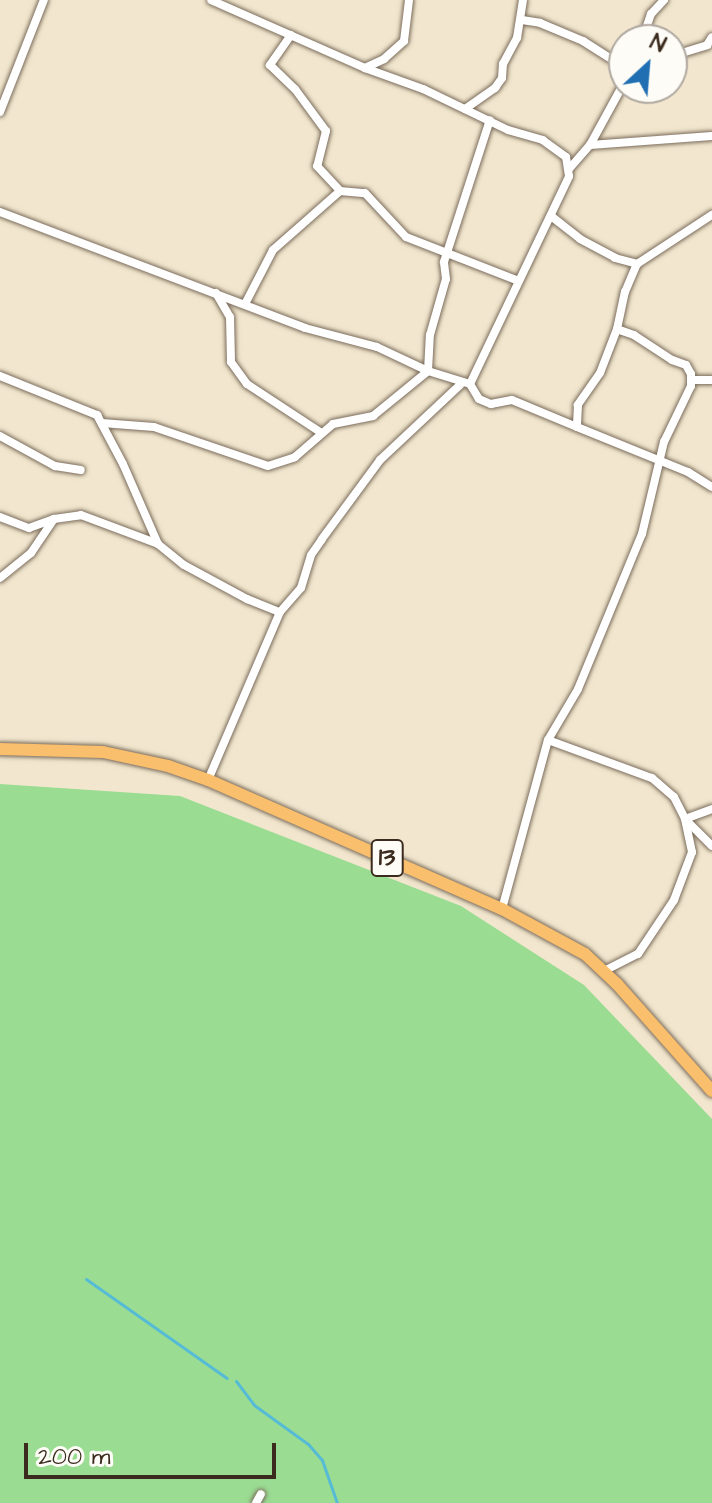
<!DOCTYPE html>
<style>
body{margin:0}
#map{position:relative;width:712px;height:1503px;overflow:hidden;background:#f2e7ce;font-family:"Architects Daughter",sans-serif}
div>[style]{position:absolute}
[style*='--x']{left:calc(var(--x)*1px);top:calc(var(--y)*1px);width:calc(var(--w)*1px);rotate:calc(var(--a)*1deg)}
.green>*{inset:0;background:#9bdc93}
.stream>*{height:3px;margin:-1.5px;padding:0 1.5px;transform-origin:1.5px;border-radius:1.5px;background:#56bbd5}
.roads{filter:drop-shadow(0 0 2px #7b6c5c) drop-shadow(0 0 2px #7b6c5c)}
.minor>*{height:8px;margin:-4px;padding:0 4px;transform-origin:4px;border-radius:4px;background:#fff}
.primary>*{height:12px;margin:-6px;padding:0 6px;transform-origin:6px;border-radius:6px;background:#f9bf6d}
span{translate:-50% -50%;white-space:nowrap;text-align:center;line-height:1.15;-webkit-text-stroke:6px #fdfcf7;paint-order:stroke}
.shield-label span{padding:2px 6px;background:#fdfcf7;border:2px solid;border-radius:6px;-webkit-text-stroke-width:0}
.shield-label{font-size:26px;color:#3b2a1e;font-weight:700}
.north{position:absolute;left:608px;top:24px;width:80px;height:80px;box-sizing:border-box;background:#fdfcf7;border:2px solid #afa8a0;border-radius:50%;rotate:26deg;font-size:22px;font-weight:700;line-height:32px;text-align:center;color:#3b2a1e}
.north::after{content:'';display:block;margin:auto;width:28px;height:36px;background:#1f6fb2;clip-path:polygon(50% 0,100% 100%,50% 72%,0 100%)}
.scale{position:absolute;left:24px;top:1443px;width:252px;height:36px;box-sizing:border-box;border:4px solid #3b2a1e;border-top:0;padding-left:10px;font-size:24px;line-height:28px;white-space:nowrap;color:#3b2a1e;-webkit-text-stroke:6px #fdfcf7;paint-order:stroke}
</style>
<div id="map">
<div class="green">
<div style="clip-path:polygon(0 784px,180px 796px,461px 906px,584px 985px,712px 1119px,712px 1503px,0 1503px)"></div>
</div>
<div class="stream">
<div style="--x:86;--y:1279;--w:172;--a:35.1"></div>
<div style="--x:236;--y:1381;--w:30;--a:53"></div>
<div style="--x:254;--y:1405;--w:67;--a:35.8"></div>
<div style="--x:308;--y:1444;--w:21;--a:49"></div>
<div style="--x:322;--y:1460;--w:46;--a:70.8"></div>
</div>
<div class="roads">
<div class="minor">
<div style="--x:522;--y:20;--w:18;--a:9"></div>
<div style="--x:540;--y:23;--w:47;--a:22.7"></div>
<div style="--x:583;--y:41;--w:49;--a:32.4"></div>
<div style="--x:291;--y:35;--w:37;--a:125"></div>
<div style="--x:270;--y:65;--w:35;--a:44"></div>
<div style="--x:295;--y:89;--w:52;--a:53.6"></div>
<div style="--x:326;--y:131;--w:36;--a:104"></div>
<div style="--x:317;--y:166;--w:34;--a:47"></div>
<div style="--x:340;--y:191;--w:25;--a:5"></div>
<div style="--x:365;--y:193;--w:60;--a:47"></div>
<div style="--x:406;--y:237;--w:121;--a:21.3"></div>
<div style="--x:642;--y:40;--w:28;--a:-71"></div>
<div style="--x:651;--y:14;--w:19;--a:-47"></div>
<div style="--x:672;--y:56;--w:37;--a:-17"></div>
<div style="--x:707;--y:45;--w:9;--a:-58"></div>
<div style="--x:365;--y:68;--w:21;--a:-25"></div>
<div style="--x:384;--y:59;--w:27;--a:-42"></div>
<div style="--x:404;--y:41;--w:41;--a:-83"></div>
<div style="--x:465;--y:109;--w:37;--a:-35"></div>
<div style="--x:495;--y:88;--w:12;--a:-55"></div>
<div style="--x:502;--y:78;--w:14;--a:-86"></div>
<div style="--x:503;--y:64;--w:30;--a:-62"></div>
<div style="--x:517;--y:38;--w:38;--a:-81"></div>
<div style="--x:0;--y:112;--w:120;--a:-68.6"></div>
<div style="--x:590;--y:145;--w:71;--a:-61.3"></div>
<div style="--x:569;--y:169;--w:32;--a:-49"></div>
<div style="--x:590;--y:145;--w:122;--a:-4.2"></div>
<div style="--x:0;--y:212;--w:326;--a:20.8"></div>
<div style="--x:305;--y:328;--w:74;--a:14.8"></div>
<div style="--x:377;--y:347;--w:56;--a:25.2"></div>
<div style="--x:428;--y:371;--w:44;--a:17.2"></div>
<div style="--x:470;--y:384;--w:230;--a:-64.5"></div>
<div style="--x:569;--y:176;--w:19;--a:-99"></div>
<div style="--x:566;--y:157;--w:29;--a:-144"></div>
<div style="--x:543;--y:140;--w:36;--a:-164"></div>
<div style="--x:508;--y:130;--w:94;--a:-154.2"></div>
<div style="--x:423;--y:89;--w:62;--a:-160.1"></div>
<div style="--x:365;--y:68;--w:168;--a:-156.2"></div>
<div style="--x:551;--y:216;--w:37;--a:38"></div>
<div style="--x:580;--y:239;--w:40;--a:28"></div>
<div style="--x:615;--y:258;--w:23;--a:15"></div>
<div style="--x:216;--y:293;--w:28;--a:60"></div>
<div style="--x:230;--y:317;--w:45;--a:88.7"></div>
<div style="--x:231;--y:362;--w:27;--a:54"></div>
<div style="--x:247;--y:384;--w:87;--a:33.3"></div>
<div style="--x:245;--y:304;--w:61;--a:-62.6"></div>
<div style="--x:273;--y:250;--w:89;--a:-41.4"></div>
<div style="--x:617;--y:329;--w:47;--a:111.1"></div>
<div style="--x:600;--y:373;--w:39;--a:125"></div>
<div style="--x:578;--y:405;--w:22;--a:93"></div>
<div style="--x:577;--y:427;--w:120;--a:22.1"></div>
<div style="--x:688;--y:472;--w:28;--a:32"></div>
<div style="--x:0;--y:376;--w:105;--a:21.9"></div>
<div style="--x:97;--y:415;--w:55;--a:62"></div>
<div style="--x:123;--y:464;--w:87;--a:66.4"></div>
<div style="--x:158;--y:544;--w:33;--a:39"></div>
<div style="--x:184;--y:565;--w:72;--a:28.4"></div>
<div style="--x:247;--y:599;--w:35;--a:22"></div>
<div style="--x:280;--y:612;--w:183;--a:113.2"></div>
<div style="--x:691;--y:380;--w:21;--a:0"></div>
<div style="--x:470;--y:384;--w:17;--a:59"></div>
<div style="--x:479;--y:399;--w:13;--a:23"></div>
<div style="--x:491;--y:404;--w:21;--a:-11"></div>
<div style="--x:512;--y:400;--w:70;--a:22.6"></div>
<div style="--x:102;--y:423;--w:52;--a:4.4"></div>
<div style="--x:154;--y:427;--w:120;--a:18.9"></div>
<div style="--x:268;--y:466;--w:28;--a:-18"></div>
<div style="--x:295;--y:457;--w:50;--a:-41"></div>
<div style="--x:333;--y:424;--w:41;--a:-11.3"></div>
<div style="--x:373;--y:416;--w:71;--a:-39.3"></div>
<div style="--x:428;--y:371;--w:36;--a:-87"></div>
<div style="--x:430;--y:335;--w:58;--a:-74.1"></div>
<div style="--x:446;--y:279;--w:17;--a:-97"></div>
<div style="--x:444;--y:262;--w:149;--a:-72.1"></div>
<div style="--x:0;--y:436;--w:63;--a:28.6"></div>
<div style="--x:55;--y:466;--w:26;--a:9"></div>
<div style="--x:0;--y:517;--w:31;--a:21"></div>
<div style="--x:29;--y:528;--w:27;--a:-20"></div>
<div style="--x:0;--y:578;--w:40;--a:-39"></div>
<div style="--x:31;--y:553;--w:41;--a:-55.9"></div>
<div style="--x:54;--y:519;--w:27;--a:-8"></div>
<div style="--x:81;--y:515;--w:82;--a:20.6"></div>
<div style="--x:280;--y:612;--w:32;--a:-49"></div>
<div style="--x:301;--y:588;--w:34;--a:-73"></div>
<div style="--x:311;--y:555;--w:19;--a:-55"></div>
<div style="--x:322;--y:539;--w:98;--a:-53.7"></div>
<div style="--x:380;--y:460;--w:110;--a:-43.2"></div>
<div style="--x:548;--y:740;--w:111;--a:20.1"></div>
<div style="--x:652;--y:778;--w:29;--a:41"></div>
<div style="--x:674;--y:797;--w:25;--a:63"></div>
<div style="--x:685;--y:819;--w:38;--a:45"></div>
<div style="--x:502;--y:909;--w:175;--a:-74.8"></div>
<div style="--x:548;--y:740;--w:59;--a:-59.5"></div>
<div style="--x:578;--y:689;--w:168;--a:-67.6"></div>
<div style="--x:642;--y:534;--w:95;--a:-76.6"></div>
<div style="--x:664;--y:442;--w:62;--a:-64.3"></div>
<div style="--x:691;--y:386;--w:12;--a:-90"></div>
<div style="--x:691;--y:374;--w:10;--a:-119"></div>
<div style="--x:686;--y:365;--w:15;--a:-160"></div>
<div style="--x:672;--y:360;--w:45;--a:-146.7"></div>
<div style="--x:634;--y:335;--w:18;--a:-161"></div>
<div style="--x:617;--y:329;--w:38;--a:-78"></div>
<div style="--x:625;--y:292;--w:30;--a:-67"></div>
<div style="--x:637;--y:264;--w:90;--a:-33.2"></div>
<div style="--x:604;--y:971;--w:38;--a:-27"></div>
<div style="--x:638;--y:954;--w:65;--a:-56.3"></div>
<div style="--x:674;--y:900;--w:51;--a:-69.4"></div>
<div style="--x:692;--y:852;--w:34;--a:-102"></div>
<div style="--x:685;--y:819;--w:29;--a:-20"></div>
<div style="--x:256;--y:1503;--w:10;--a:-61"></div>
</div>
<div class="primary">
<div style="--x:0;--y:749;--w:103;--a:1.7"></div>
<div style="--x:103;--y:752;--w:66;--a:12.2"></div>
<div style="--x:168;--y:766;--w:42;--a:19.3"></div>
<div style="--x:208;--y:780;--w:321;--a:23.7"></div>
<div style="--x:502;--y:909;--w:94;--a:28.5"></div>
<div style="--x:585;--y:954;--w:44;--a:43.2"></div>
<div style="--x:617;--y:984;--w:143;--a:48.4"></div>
</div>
</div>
<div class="shield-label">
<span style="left:387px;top:858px">13</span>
</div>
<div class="north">N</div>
<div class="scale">200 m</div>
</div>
